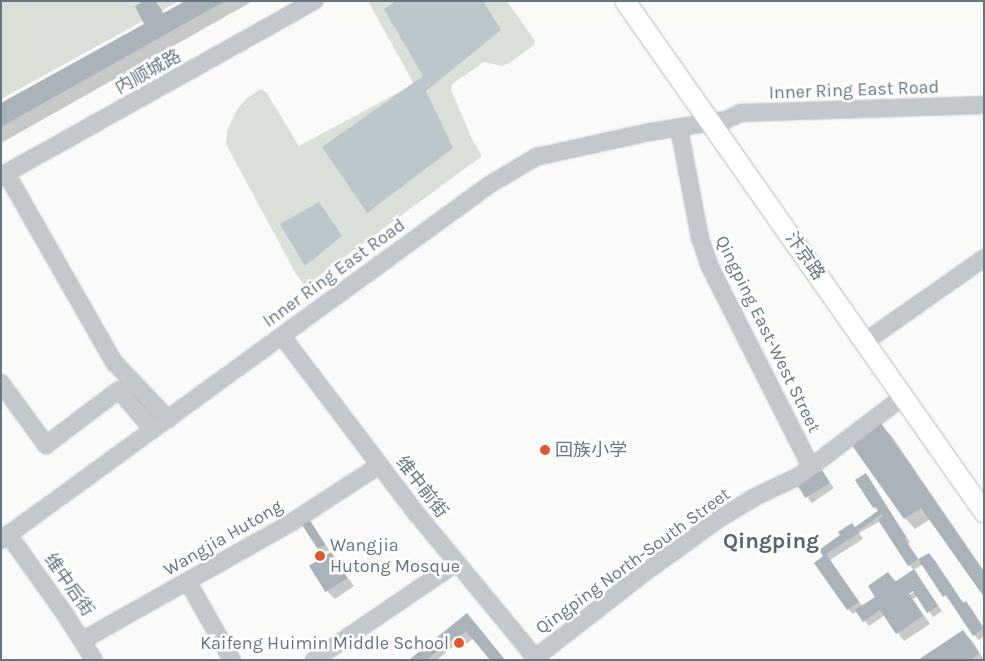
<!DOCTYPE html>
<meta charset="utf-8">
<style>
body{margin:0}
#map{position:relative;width:985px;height:661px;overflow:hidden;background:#fafaf8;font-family:Karla,"Noto Sans SC",sans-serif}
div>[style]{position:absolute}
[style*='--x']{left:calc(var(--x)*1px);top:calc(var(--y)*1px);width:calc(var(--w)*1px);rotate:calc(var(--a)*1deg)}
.green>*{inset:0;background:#dadfd7}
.water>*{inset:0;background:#bbc7cb}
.shadow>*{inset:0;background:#0003;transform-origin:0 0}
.building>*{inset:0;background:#aab3b9;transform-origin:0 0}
.roads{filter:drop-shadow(0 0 1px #b5babe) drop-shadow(0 0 1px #b5babe)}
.minor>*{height:16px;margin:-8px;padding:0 8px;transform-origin:8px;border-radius:8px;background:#c3c8cc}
.major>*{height:20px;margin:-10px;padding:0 10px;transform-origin:10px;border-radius:10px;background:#fff}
.dots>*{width:14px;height:14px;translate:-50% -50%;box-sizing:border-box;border:2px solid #fff;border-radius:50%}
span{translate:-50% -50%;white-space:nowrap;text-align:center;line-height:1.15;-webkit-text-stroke:5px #fff;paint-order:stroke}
.street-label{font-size:18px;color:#657683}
.poi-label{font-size:18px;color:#657683}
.left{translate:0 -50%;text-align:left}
.right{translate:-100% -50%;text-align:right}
.district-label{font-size:22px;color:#57646e;font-weight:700}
.frame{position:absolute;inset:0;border:2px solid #657683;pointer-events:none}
</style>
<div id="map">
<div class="green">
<div style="clip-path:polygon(1px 1px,179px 1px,1px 99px)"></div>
<div style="clip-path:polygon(368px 1px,507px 1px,535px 41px,534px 45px,511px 62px,502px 66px,484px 62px,452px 84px,451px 90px,472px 139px,482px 156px,305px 286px,296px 274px,226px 144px,227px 131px,238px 108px,247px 98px,261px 89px,266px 92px,299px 146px,414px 84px)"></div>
</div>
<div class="water">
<div style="clip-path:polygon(396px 1px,483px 1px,501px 30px,426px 91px,453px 148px,367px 213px,322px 147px,423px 76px,384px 9px)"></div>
<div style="clip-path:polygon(319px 202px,342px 236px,305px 266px,280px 224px)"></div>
</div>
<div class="shadow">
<div style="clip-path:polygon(146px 1px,155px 1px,165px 14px,187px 1px,253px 1px,1px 143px,1px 104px,146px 24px)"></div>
<div style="clip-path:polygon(880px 425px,891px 435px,984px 571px,984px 595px,930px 519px,915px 529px,905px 518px,853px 444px)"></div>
<div style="clip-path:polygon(821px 471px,834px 488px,812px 503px,808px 498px)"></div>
<div style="clip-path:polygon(evenodd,866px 475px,910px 542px,908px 544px,919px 560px,929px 554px,934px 559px,964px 604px,966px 603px,971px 608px,984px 628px,984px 636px,979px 640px,974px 635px,923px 564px,914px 570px,909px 565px,880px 521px,859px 533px,863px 539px,830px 560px,863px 607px,877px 597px,888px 574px,897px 582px,914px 571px,942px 611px,933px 617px,918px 596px,913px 599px,930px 624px,904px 641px,885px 615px,869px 626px,857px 611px,853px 614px,848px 609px,821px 551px,879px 512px,874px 507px,866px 475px,919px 589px,909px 595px,909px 592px,919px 589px)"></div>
<div style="left:309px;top:521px;width:35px;height:7px;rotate:55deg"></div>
<div style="clip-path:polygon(330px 554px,354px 586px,335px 599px,327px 591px)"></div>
<div style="clip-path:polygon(475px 623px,505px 660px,491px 660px,474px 638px,466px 644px,461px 640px,437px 660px,411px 660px)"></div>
<div style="clip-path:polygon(963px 631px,973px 642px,984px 660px,920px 660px)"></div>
</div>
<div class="building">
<div style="clip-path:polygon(143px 1px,155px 1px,162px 14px,185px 1px,225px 1px,1px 127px,1px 103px,144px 24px,135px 6px)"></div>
<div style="clip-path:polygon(881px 423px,984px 572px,984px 597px,921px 508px,904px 519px,851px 444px)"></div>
<div style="left:822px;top:470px;width:15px;height:29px;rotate:58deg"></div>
<div style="clip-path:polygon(866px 473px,906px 537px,904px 538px,918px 559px,929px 553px,963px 603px,966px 601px,983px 628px,973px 636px,946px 595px,943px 597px,918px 559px,908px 566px,878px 520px,883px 516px,882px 514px,858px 531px,859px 533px,826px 554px,859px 602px,847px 610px,814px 563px,823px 556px,819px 550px,840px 535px,838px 532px,852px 523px,855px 527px,879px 510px,876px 506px,873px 508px,855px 480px)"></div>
<div style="left:309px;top:519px;width:30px;height:9px;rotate:57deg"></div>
<div style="left:331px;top:552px;width:31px;height:26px;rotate:58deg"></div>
<div style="clip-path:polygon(914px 569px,938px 606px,927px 613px,913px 591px,909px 594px,923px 616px,896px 634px,880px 610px,863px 622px,855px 610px,875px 597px,868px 586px,888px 572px,895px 582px)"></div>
<div style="clip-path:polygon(467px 613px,505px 660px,490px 660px,466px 631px,457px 638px,456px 636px,426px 660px,409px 660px)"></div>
<div style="clip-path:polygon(963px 630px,979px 653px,970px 660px,918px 660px)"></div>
</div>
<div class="roads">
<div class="minor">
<div style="--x:679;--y:128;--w:112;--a:79.2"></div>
<div style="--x:700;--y:238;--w:31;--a:71"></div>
<div style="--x:710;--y:267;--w:224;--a:63.2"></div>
<div style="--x:6;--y:173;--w:218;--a:60.3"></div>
<div style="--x:114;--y:362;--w:79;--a:46.5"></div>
<div style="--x:1;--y:176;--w:359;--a:-29.2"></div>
<div style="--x:876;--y:334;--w:132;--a:-35.1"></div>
<div style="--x:282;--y:336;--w:222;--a:52.9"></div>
<div style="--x:416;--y:513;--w:190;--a:50.5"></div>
<div style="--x:1;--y:383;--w:77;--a:54"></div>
<div style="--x:46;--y:445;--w:91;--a:-37"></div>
<div style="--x:119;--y:390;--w:52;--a:49.6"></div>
<div style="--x:8;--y:534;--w:98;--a:54.5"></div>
<div style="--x:65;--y:614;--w:54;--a:57.8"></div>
<div style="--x:1;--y:540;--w:603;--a:-36.03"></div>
<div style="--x:489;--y:185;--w:55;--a:-30.8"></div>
<div style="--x:536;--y:157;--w:117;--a:-12.4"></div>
<div style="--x:650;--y:132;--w:77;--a:-9"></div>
<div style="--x:726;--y:120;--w:17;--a:-25"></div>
<div style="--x:741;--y:113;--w:243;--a:-1.9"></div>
<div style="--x:188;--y:582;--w:90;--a:60.6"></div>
<div style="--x:83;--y:640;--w:236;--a:-29.4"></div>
<div style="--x:289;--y:524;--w:108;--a:-33"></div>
<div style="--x:535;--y:658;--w:138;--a:-37.9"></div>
<div style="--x:644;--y:573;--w:92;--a:-35.8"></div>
<div style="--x:719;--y:519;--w:42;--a:-31.4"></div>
<div style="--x:755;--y:497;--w:49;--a:-25.5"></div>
<div style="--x:799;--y:476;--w:132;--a:-37.3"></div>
<div style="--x:314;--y:660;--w:172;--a:-34.3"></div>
</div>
<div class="major">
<div style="--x:625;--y:1;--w:625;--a:54.91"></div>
</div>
</div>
<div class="dots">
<div style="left:545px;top:450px;background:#e4572e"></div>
<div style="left:320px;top:556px;background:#e4572e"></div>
<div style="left:459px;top:643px;background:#e4572e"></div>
</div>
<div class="street-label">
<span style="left:148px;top:72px;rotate:-29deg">内顺城路</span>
<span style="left:854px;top:90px;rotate:-2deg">Inner Ring East Road</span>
<span style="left:805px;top:256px;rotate:55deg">汴京路</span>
<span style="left:334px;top:273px;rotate:-36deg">Inner Ring East Road</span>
<span style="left:768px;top:334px;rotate:64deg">Qingping East-West Street</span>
<span style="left:422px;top:487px;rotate:52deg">维中前街</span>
<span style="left:223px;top:538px;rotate:-30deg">Wangjia Hutong</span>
<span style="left:633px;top:561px;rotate:-36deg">Qingping North-South Street</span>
<span style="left:69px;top:585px;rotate:55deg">维中后街</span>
</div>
<div class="poi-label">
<span class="left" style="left:555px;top:450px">回族小学</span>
<span class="left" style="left:330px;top:556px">Wangjia<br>Hutong Mosque</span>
<span class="right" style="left:449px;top:643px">Kaifeng Huimin Middle School</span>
</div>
<div class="district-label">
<span style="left:771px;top:542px">Qingping</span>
</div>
<div class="frame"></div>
</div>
